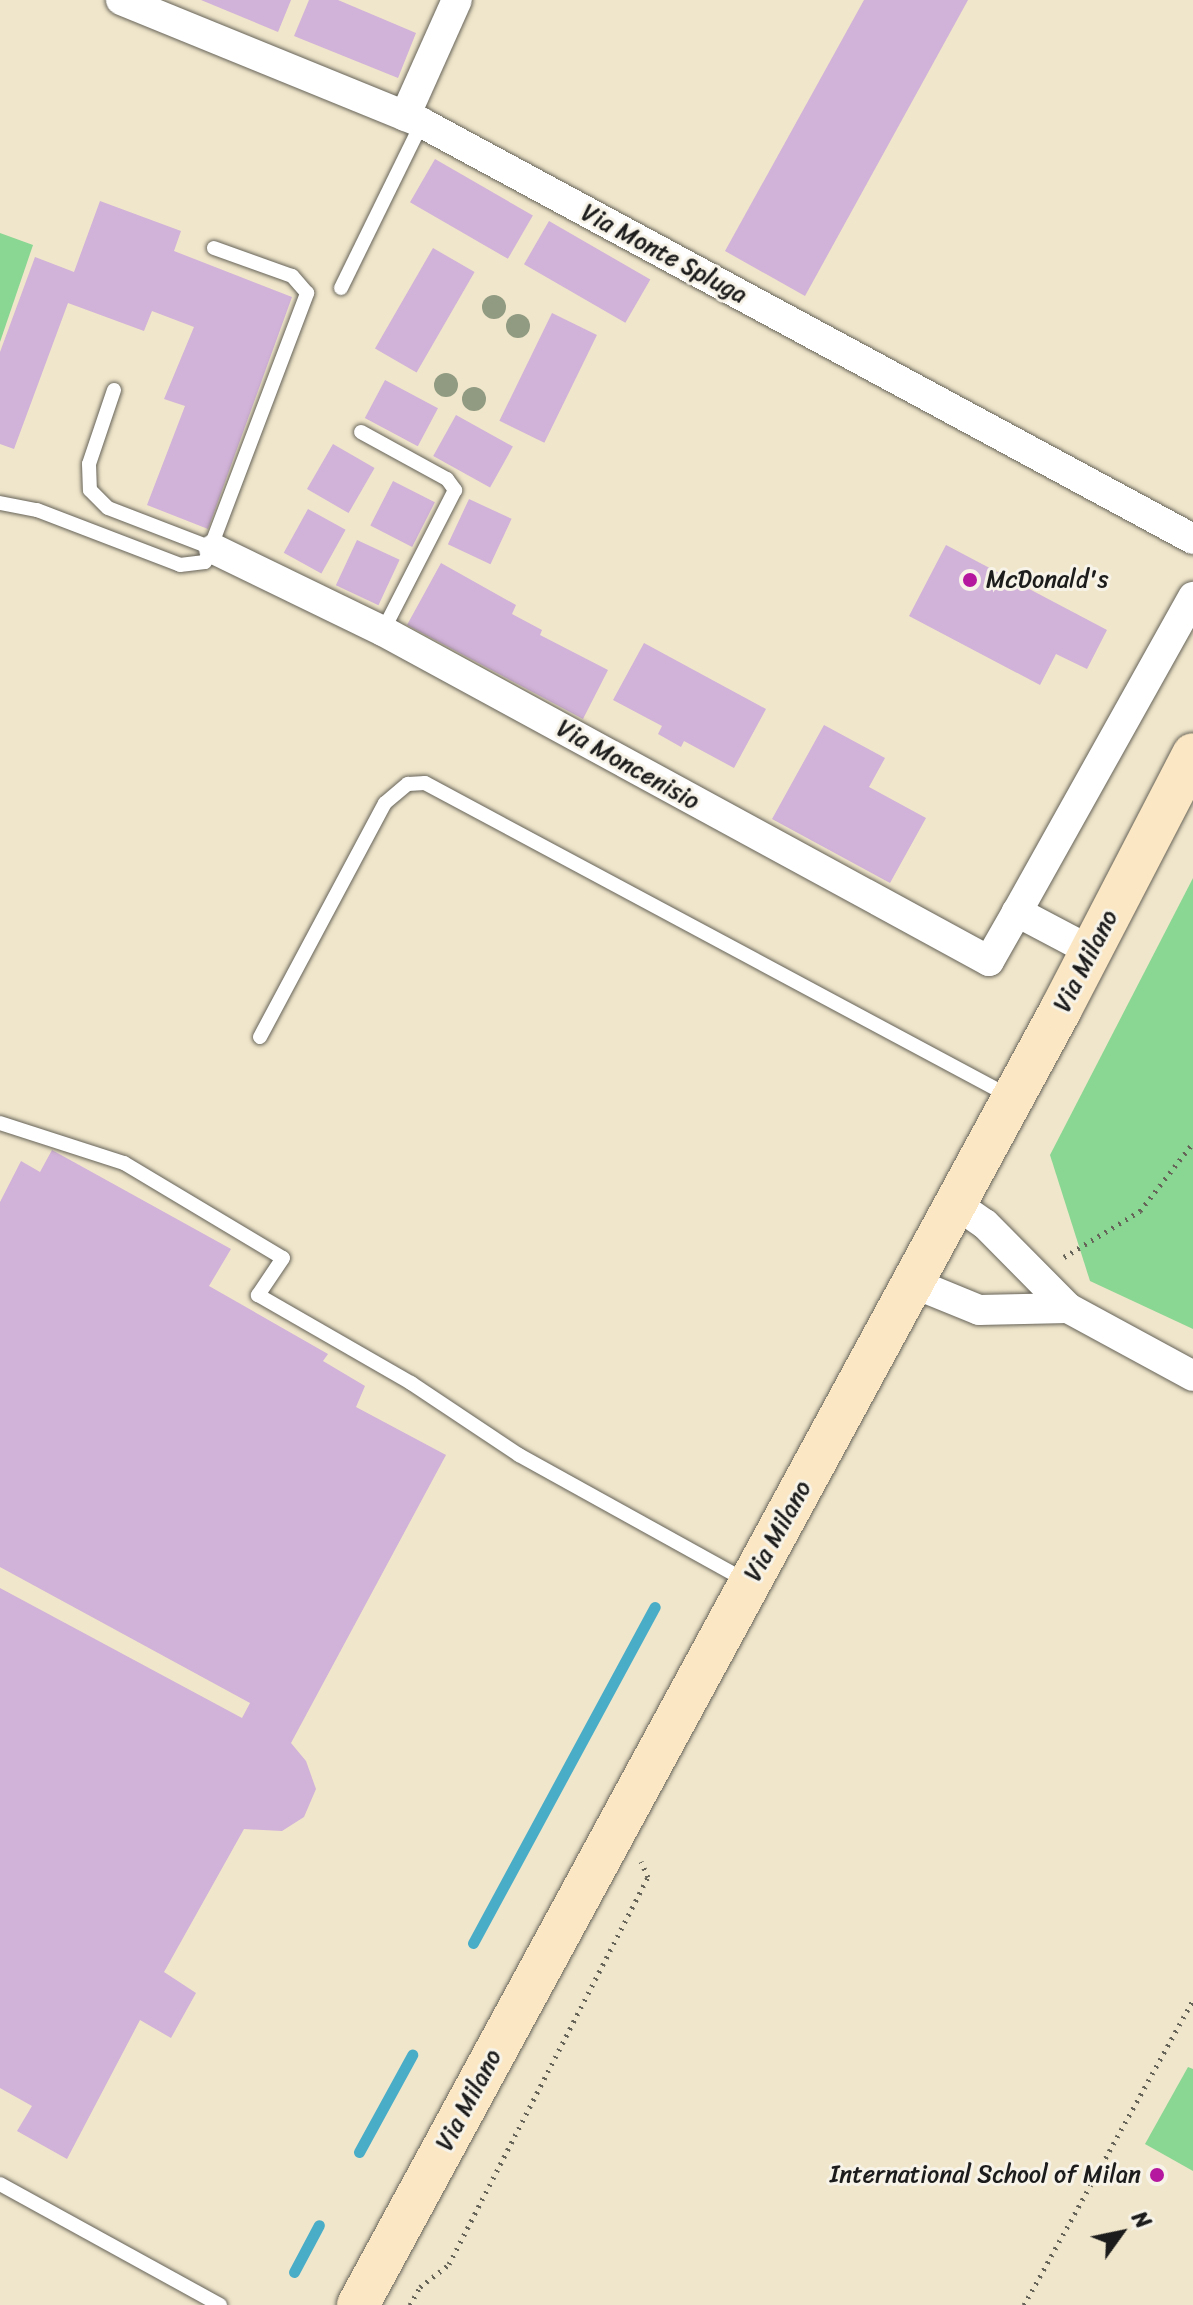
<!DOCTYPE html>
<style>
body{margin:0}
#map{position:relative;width:1193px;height:2305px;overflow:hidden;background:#f0e6cb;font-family:Sriracha,sans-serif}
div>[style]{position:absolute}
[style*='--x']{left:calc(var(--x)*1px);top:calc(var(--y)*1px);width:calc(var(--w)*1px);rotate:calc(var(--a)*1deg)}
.green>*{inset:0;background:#8ad693}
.stream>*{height:11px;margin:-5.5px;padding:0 5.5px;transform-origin:5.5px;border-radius:5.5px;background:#49adc8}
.building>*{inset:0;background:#d1b2d8;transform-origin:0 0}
.path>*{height:5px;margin-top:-2.5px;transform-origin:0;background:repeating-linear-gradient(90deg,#666359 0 2px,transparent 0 8px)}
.roads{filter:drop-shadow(0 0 2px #666359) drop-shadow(0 0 2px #666359)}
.lane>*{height:14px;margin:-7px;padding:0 7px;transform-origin:7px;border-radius:7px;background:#fff}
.street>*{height:30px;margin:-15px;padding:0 15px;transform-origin:15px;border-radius:15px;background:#fff}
.secondary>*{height:42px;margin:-21px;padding:0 21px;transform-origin:21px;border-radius:21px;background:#fbe7c3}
.trees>*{width:24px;height:24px;margin:-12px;border-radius:50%;background:#909b82}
.dots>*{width:22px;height:22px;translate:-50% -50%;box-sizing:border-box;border:4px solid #f7f3e8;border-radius:50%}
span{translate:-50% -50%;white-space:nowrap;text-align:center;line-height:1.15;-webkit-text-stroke:6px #f7f3e8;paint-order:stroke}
.street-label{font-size:24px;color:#1c1c1c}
.poi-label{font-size:24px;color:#1c1c1c}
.left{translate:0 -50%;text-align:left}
.right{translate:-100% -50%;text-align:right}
.north{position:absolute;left:1081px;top:2193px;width:80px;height:80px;-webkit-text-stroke:6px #f7f3e8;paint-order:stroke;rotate:57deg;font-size:22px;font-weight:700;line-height:32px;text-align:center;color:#1c1c1c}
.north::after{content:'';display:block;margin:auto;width:28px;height:36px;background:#1c1c1c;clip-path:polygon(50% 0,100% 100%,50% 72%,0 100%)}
</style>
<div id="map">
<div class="green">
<div style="clip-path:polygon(0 233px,33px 245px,0 342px)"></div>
<div style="clip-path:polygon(1193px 878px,1193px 1329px,1090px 1281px,1050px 1155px)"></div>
<div style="clip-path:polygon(1188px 2067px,1193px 2069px,1193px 2171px,1145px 2144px)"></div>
</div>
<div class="stream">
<div style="--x:473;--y:1943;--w:382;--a:-61.6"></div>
<div style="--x:359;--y:2152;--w:111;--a:-61.3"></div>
<div style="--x:294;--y:2272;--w:53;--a:-62"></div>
</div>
<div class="building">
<div style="clip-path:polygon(201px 0,291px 0,278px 32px)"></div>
<div style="clip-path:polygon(309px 0,338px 0,416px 33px,398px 78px,294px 36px)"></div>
<div style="clip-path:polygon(864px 0,968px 0,805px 296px,725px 251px)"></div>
<div style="left:435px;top:159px;width:113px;height:50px;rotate:30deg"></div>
<div style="clip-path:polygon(100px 201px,181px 231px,174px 251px,292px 297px,208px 529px,147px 505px,185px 406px,164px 399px,194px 327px,152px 311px,144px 331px,68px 303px,14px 449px,0 444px,0 352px,35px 257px,74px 272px)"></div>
<div style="left:549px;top:221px;width:117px;height:50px;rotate:30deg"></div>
<div style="left:433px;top:248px;width:48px;height:116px;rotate:30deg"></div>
<div style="left:552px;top:313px;width:50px;height:120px;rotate:26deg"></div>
<div style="left:385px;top:380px;width:60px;height:43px;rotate:28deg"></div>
<div style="left:456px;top:415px;width:65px;height:47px;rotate:29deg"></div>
<div style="left:333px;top:444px;width:48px;height:52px;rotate:30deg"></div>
<div style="left:393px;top:481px;width:47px;height:50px;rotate:27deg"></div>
<div style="left:469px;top:499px;width:47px;height:50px;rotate:25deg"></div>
<div style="left:308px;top:509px;width:43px;height:50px;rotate:29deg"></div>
<div style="left:357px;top:540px;width:47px;height:50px;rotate:25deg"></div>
<div style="clip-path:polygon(946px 545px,1107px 630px,1087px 669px,1056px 654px,1040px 685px,909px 616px)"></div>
<div style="clip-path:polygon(441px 563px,516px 605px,512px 614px,542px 630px,540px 635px,608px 670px,583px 719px,407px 625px)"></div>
<div style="clip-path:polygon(644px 643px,766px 709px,734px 768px,684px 741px,681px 747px,658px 734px,662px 726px,613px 700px)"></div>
<div style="clip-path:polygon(824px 725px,885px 758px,869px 787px,926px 818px,890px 883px,772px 819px)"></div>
<div style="clip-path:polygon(52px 1150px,231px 1249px,209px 1286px,328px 1354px,323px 1361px,365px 1386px,356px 1407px,446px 1455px,291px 1743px,306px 1761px,316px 1789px,304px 1817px,282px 1831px,244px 1829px,164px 1972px,196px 1993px,171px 2038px,140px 2020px,67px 2159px,17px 2131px,32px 2106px,0 2088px,0 1588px,242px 1718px,250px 1703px,0 1567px,0 1202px,21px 1161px,40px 1172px)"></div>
</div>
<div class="path">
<div style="--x:1064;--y:1257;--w:89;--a:-31.2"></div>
<div style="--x:1140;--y:1211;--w:86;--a:-52.1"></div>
<div style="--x:410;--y:2305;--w:21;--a:-61"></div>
<div style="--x:420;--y:2287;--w:37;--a:-38"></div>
<div style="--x:449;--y:2264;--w:435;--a:-62.8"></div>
<div style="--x:648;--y:1877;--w:17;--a:-114"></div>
<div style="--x:1024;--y:2305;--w:349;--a:-61"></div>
</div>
<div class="roads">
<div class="lane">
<div style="--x:341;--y:288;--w:184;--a:-63.9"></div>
<div style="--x:114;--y:390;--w:78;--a:108.7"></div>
<div style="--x:89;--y:464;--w:26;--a:88"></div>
<div style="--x:90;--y:490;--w:25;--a:45"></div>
<div style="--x:108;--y:508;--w:114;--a:21.1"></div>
<div style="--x:361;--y:432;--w:98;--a:28.7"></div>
<div style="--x:447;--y:479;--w:14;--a:54"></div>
<div style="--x:455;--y:490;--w:158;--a:117.1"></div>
<div style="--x:0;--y:503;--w:38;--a:11"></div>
<div style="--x:37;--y:510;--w:153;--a:21"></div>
<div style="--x:180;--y:565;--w:25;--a:-7"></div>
<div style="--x:205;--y:562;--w:288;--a:-69.2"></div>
<div style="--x:307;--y:293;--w:23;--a:-131"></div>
<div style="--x:292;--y:276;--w:83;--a:-160.3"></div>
<div style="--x:260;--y:1037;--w:265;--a:-61.9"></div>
<div style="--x:385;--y:803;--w:30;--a:-40"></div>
<div style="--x:408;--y:784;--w:17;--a:-3"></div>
<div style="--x:425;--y:783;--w:663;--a:28.19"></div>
<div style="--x:0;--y:1123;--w:130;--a:17.9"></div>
<div style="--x:124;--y:1163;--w:185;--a:30.9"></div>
<div style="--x:283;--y:1258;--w:45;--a:124"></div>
<div style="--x:258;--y:1295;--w:177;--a:29.9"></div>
<div style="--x:411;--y:1383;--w:130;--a:33.7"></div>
<div style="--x:519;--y:1455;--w:260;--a:29"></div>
<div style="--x:0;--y:2184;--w:251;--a:28.8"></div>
</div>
<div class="street">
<div style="--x:121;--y:0;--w:325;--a:22.2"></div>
<div style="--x:422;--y:123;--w:876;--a:28.35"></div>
<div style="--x:405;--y:116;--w:127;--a:-65.9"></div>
<div style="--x:214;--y:549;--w:188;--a:25.9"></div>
<div style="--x:383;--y:631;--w:690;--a:28.57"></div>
<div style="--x:989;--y:961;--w:56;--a:-60.3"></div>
<div style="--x:1091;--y:951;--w:84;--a:-152.2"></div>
<div style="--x:1017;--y:912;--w:361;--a:-60.8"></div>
<div style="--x:956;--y:1204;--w:35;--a:35"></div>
<div style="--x:985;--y:1224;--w:118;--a:45.3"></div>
<div style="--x:1068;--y:1308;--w:142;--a:28.5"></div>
<div style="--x:913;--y:1283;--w:71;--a:22.2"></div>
<div style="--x:979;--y:1310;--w:89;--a:-1.3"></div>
</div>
<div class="secondary">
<div style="--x:358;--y:2305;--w:1474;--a:-61.52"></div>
<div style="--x:1061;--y:1009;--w:287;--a:-62.6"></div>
</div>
</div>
<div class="trees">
<div style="left:494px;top:307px"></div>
<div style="left:518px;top:326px"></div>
<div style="left:446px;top:385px"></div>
<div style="left:474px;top:399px"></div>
</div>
<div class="dots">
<div style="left:970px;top:580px;background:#b5179e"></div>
<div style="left:1157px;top:2175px;background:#b5179e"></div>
</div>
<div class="street-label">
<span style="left:664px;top:254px;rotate:28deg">Via Monte Spluga</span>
<span style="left:628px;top:765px;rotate:29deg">Via Moncenisio</span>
<span style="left:1086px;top:961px;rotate:-63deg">Via Milano</span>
<span style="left:778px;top:1531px;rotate:-61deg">Via Milano</span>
<span style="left:469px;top:2100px;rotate:-62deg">Via Milano</span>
</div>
<div class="poi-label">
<span class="left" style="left:986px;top:580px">McDonald's</span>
<span class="right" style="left:1141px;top:2175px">International School of Milan</span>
</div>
<div class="north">N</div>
</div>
